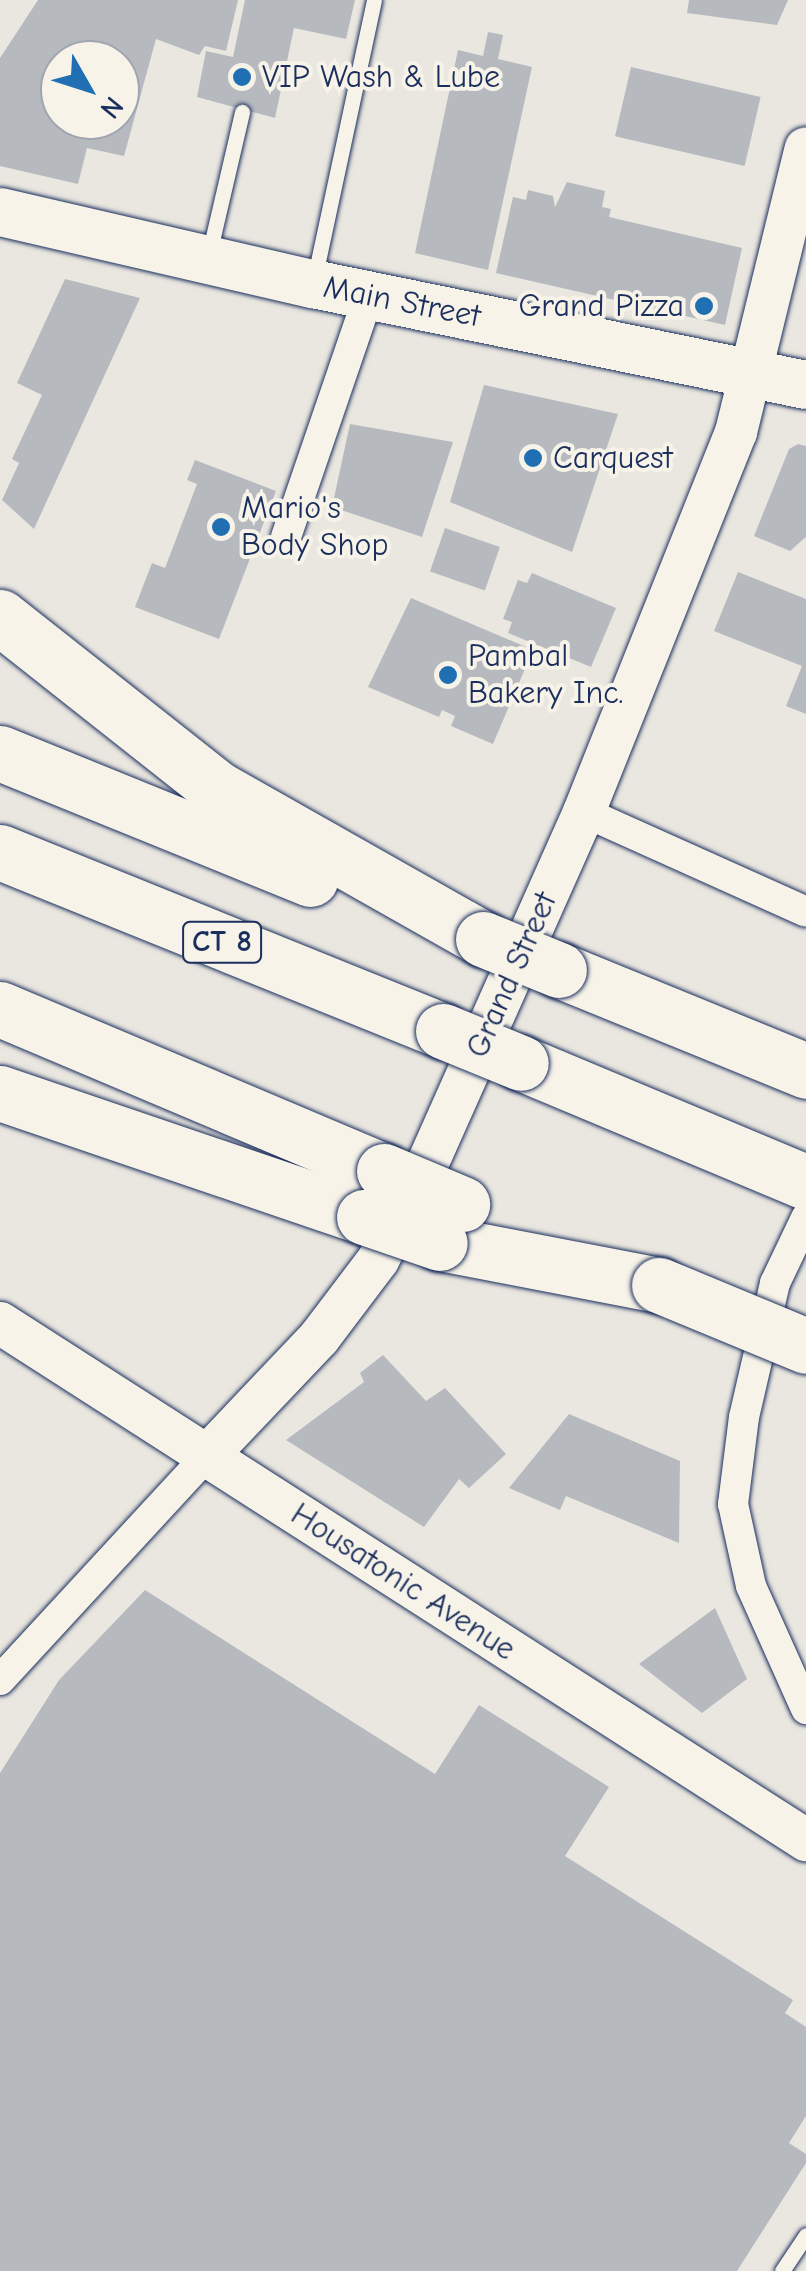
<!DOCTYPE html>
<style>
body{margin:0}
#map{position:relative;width:806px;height:2271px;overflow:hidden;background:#eae7e0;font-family:"Comic Neue",sans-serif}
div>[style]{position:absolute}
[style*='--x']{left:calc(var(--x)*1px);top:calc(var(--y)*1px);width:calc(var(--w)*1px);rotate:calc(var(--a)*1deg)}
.building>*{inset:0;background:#b6babf;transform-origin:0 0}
.roads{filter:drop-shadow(0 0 2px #1b2f5e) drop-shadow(0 0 2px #1b2f5e)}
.lane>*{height:15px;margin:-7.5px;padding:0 7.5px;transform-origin:7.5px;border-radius:7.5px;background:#f7f3e8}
.street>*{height:30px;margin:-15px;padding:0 15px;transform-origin:15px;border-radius:15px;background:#f7f3e8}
.secondary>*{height:42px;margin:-21px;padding:0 21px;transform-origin:21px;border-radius:21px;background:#f7f3e8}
.primary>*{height:48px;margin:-24px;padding:0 24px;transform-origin:24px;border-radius:24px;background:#f7f3e8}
.highway>*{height:55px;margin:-27.5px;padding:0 27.5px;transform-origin:27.5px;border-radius:27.5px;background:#f7f3e8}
.bridges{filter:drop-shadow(0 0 2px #1b2f5e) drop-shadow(0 0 2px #1b2f5e)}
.highway-bridge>*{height:55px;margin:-27.5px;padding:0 27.5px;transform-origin:27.5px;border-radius:27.5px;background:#f7f3e8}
.dots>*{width:28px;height:28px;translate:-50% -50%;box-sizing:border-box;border:5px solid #f7f3e8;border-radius:50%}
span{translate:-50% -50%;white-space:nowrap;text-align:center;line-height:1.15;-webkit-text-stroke:8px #f7f3e8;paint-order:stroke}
.shield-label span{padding:2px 8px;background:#f7f3e8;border:2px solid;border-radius:8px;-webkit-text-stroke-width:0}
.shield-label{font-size:30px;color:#1b2f5e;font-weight:700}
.poi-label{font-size:32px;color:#1b2f5e}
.left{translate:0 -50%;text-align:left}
.right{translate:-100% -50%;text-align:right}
.street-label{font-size:32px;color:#1b2f5e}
.north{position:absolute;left:40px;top:40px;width:100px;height:100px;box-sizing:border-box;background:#f7f3e8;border:2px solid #9fa5b1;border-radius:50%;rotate:129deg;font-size:28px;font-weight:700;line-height:40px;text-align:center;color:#1b2f5e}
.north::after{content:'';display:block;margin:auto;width:35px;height:45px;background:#1f6fb2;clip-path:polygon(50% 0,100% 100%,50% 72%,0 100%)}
</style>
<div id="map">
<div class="building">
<div style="clip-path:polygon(evenodd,38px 0,238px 0,226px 51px,205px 46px,199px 55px,156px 39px,124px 156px,87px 148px,78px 184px,0 166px,0 58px,38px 0,60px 60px,120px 60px,120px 120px,60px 120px,60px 60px)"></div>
<div style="clip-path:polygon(245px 0,355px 0,346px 39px,294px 28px,275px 118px,197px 97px,206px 51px,233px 57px)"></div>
<div style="clip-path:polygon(689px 0,788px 0,777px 25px,687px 13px)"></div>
<div style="clip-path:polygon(488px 32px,503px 35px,498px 59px,532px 67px,488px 270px,415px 253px,458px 50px,483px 56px)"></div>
<div style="left:631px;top:67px;width:133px;height:71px;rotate:13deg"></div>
<div style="clip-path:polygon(567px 182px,605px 191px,602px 207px,611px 209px,609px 217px,742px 248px,725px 325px,496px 273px,513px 197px,526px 200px,528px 190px,553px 196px,555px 207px)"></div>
<div style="clip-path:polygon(65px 279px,140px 298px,34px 529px,2px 500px,19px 463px,12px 459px,42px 395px,17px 383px)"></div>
<div style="clip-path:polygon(484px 385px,618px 414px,572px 552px,450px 502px)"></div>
<div style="clip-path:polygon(350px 424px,453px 442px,422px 537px,332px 507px)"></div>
<div style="clip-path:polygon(798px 444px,806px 446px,806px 537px,790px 551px,754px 536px,789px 449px)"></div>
<div style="clip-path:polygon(195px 460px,276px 491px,219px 639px,135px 607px,152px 563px,165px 568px,197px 484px,187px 480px)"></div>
<div style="left:445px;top:528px;width:58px;height:46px;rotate:19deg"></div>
<div style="clip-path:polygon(738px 572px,806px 599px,806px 714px,786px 706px,802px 666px,714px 631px)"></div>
<div style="clip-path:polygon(532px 573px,616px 608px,591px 667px,508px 633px,512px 622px,503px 619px,518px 580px,527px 583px)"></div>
<div style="clip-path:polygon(411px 598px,533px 650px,493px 744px,451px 726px,455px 716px,442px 710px,439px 717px,368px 687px)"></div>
<div style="clip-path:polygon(383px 1355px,426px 1401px,445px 1388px,506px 1454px,469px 1488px,459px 1479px,424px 1527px,286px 1440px,364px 1382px,360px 1373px)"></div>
<div style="clip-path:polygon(569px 1414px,680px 1461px,679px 1543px,566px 1496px,560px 1510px,509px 1488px)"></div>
<div style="clip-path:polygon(145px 1590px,435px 1774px,479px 1705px,609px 1787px,565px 1856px,793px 2000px,785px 2013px,806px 2027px,806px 2116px,789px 2143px,806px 2154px,806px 2163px,737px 2271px,0 2271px,0 1773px,59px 1680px)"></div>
<div style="clip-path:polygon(715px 1608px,747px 1679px,702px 1713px,639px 1664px)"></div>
</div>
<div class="roads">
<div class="lane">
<div style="--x:209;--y:254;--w:146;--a:-76.9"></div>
<div style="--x:314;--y:280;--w:286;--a:-77.9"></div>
<div style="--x:782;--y:2271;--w:43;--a:-56.3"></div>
</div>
<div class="street">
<div style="--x:286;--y:537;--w:256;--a:-71.1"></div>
<div style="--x:584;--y:812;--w:243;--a:24.2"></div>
<div style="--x:806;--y:1218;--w:72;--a:115.5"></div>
<div style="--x:775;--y:1283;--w:138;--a:103"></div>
<div style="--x:744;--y:1417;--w:88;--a:97.2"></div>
<div style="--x:733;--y:1504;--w:84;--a:77.6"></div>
<div style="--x:751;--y:1586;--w:135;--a:65.9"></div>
<div style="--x:0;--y:1680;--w:305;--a:-47.3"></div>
</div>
<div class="secondary">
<div style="--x:0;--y:1323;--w:958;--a:32.68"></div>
<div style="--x:207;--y:1456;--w:163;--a:-46.5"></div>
<div style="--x:319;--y:1338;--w:98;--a:-52.9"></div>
<div style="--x:378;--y:1260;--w:95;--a:-62.4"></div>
<div style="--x:422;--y:1176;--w:398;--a:-66"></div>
<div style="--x:584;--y:812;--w:409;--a:-68.2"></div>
<div style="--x:736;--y:432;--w:292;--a:-76.2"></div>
</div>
<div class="primary">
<div style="--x:0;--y:212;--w:321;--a:13"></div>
<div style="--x:313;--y:284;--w:503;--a:11.58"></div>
</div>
<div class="highway">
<div style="--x:0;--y:617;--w:278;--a:38.3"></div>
<div style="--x:218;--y:789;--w:305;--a:29.5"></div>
<div style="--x:0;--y:753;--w:335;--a:22.1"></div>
<div style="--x:0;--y:852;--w:478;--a:22"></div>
<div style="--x:559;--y:970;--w:267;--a:22.2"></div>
<div style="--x:0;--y:1009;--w:417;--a:22.9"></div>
<div style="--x:521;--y:1063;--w:309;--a:22.7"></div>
<div style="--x:0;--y:1093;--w:385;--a:18.8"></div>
<div style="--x:440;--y:1243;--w:223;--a:10.9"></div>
</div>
</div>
<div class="bridges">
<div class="highway-bridge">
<div style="--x:483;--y:939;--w:82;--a:22.2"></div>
<div style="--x:443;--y:1031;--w:84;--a:22.3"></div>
<div style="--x:384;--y:1171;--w:85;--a:22.9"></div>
<div style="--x:364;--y:1217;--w:80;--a:18.9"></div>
<div style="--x:659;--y:1285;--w:159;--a:22.5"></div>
</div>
</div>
<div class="dots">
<div style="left:242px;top:77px;background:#1f6fb2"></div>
<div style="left:704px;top:306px;background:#1f6fb2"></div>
<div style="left:533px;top:458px;background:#1f6fb2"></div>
<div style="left:221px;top:527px;background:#1f6fb2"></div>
<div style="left:448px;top:675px;background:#1f6fb2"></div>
</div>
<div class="shield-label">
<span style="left:222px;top:942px">CT 8</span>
</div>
<div class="poi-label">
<span class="left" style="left:262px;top:77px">VIP Wash &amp; Lube</span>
<span class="right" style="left:684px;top:306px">Grand Pizza</span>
<span class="left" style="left:553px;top:458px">Carquest</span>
<span class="left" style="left:241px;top:527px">Mario's<br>Body Shop</span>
<span class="left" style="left:468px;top:675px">Pambal<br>Bakery Inc.</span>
</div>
<div class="street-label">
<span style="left:402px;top:302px;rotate:11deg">Main Street</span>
<span style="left:512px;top:975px;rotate:-66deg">Grand Street</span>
<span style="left:403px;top:1582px;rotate:33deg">Housatonic Avenue</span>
</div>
<div class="north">N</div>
</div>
